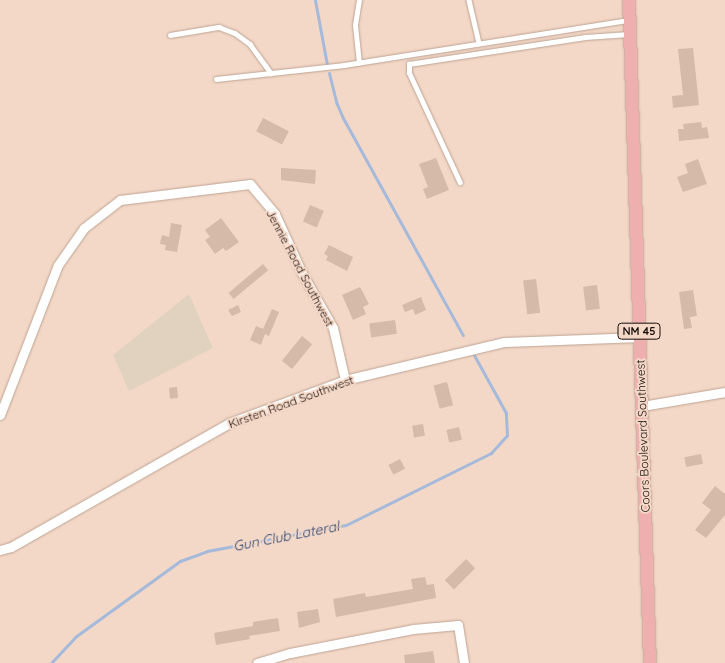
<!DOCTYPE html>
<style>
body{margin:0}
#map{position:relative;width:725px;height:663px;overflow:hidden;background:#f4d8c7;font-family:Quicksand,sans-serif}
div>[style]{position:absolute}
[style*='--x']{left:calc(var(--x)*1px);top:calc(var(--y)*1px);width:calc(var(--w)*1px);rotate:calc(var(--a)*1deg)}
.industrial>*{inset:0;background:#e1d2c0}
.stream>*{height:3px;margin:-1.5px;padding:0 1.5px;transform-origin:1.5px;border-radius:1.5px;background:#a5badb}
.building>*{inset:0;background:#d5baa9;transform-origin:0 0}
.roads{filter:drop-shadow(0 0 1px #bda393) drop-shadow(0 0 1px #bda393)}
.service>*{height:4.5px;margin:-2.25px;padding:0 2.25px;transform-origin:2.25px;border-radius:2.25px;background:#fff}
.minor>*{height:9px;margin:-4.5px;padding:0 4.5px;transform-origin:4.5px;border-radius:4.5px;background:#fff}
.primary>*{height:12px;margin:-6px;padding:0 6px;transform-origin:6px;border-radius:6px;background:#efafaf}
span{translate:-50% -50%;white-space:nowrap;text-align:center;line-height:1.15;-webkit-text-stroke:4px #f4d8c7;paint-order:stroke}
.shield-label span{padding:1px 4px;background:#f4d8c7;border:1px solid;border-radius:4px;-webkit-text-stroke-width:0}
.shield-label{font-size:11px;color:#180e09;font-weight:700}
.street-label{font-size:12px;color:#180e09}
.water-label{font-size:14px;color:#27436f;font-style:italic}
</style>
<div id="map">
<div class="industrial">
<div style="clip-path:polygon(189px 294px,213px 348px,129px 391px,113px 355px)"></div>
</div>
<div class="stream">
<div style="--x:315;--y:0;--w:66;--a:79.5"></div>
<div style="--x:329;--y:73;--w:32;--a:76"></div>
<div style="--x:337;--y:104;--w:15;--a:67"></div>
<div style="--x:343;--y:118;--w:248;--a:61.1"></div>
<div style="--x:51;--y:663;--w:35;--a:-47"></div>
<div style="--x:75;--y:637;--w:130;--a:-35.9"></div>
<div style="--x:180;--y:561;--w:29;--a:-20"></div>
<div style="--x:207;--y:551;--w:141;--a:-10.6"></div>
<div style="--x:346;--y:525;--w:162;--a:-26.4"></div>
<div style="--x:491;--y:453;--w:24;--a:-48"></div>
<div style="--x:507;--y:435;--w:22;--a:-93"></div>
<div style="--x:506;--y:413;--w:66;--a:-118.9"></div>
</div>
<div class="building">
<div style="clip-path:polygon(693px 48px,699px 105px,673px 108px,672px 96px,683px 95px,678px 49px)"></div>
<div style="left:263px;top:118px;width:29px;height:15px;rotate:27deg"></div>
<div style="clip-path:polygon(701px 122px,702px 128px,707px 127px,709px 138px,679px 141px,678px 129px,684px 129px,683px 124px)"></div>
<div style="clip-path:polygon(436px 158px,449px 190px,427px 199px,423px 189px,428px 187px,419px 164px)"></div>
<div style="clip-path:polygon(698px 159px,707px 184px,683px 192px,677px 177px,688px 173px,685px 164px)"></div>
<div style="clip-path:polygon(281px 168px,316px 170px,315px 184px,281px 180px)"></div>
<div style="left:310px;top:205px;width:15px;height:18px;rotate:23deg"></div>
<div style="clip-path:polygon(221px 218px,239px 242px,226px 251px,223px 248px,215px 254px,205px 240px,210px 237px,205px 230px)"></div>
<div style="clip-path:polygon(171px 223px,182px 225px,177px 252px,165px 250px,166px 245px,160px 244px,162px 235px,169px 237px)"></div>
<div style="clip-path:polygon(329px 245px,353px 257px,347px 271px,326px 260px,328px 256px,324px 254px)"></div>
<div style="left:263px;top:264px;width:8px;height:45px;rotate:50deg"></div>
<div style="left:536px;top:279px;width:34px;height:13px;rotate:83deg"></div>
<div style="left:597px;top:285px;width:24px;height:14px;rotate:83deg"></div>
<div style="clip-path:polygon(360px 287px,369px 304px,363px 307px,366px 314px,353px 320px,342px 295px)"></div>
<div style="clip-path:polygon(693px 290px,697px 316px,690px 317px,692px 328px,684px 329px,679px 292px)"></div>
<div style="clip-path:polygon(421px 297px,426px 310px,415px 315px,413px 309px,405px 312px,402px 305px)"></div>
<div style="clip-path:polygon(238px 305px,241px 312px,232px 316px,228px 310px)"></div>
<div style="clip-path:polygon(272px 309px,279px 312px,269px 336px,265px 334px,261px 345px,250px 340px,256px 326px,263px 329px)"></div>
<div style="left:395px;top:320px;width:14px;height:26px;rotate:82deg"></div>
<div style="left:302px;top:336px;width:13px;height:32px;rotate:39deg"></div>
<div style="left:447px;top:382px;width:24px;height:14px;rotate:75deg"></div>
<div style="left:177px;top:387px;width:11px;height:8px;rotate:85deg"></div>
<div style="left:423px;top:424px;width:12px;height:11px;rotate:81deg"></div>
<div style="left:459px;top:427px;width:13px;height:13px;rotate:77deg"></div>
<div style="left:701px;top:454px;width:10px;height:17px;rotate:79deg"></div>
<div style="left:400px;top:459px;width:11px;height:13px;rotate:63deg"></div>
<div style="clip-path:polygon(715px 486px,725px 494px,725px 515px,706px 538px,695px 530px,711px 510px,702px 503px)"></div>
<div style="left:466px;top:559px;width:13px;height:30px;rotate:45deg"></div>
<div style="clip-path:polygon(425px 577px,427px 585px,434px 584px,436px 598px,336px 617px,333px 599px,365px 593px,366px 597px,413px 589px,411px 579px)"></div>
<div style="clip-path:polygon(318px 609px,320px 622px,299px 628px,297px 612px)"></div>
<div style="clip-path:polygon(278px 618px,280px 631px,249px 636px,250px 639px,216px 645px,214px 633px,253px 626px,253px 622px)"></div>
<div style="clip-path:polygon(433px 651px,435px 663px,405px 663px,404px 655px)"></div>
</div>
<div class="roads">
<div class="service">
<div style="--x:469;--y:0;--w:44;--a:76.9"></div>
<div style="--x:170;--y:35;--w:50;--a:-9.3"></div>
<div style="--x:219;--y:27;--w:17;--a:21"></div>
<div style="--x:235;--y:33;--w:19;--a:36"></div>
<div style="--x:250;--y:44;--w:36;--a:54"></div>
<div style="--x:359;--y:63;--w:38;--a:-96"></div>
<div style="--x:355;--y:25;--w:25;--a:-81"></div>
<div style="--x:216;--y:79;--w:129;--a:-6.2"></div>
<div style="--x:344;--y:65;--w:288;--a:-9"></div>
<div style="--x:460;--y:183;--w:121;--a:-114.9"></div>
<div style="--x:409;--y:73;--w:9;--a:-90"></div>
<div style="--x:409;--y:64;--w:178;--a:-8.7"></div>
<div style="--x:585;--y:37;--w:44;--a:-3.9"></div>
</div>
<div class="minor">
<div style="--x:642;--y:406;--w:84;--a:-9.6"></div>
<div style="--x:0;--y:415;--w:161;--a:-68.9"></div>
<div style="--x:58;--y:265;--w:45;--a:-54.9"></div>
<div style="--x:84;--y:228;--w:46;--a:-37.9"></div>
<div style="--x:120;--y:200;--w:131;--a:-7"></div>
<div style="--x:250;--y:184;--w:39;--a:50"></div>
<div style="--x:275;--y:214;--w:65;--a:65.4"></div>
<div style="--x:302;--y:273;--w:63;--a:60.6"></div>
<div style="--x:333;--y:328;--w:53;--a:77"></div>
<div style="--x:0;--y:550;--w:11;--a:-15"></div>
<div style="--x:11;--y:547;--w:251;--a:-29.6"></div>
<div style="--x:229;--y:423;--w:124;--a:-20.3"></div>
<div style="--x:345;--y:380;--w:164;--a:-13.4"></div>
<div style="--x:505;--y:342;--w:135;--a:-2.1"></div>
<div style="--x:257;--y:663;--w:34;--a:-17"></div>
<div style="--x:290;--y:653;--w:125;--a:-11"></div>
<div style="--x:413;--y:629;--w:45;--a:-5.1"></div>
<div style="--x:458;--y:625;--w:38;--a:81"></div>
</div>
<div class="primary">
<div style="--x:629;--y:0;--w:663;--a:88.19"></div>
</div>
</div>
<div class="shield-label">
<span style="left:639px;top:331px">NM 45</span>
</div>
<div class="street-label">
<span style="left:300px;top:268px;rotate:62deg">Jennie Road Southwest</span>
<span style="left:291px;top:402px;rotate:-20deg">Kirsten Road Southwest</span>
<span style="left:643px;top:436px;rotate:-92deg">Coors Boulevard Southwest</span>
</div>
<div class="water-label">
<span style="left:286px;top:536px;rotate:-11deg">Gun Club Lateral</span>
</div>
</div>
